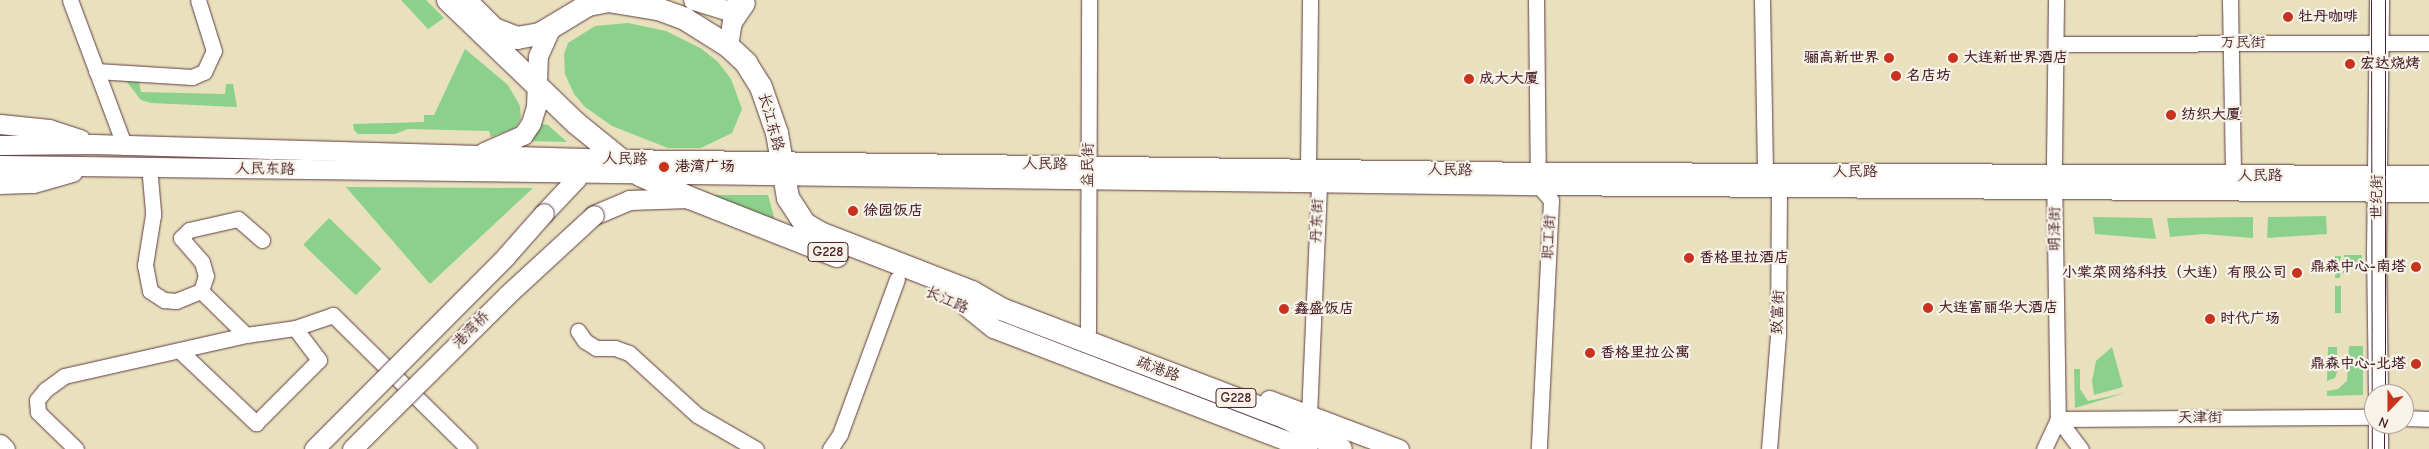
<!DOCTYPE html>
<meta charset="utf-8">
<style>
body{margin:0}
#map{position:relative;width:2429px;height:449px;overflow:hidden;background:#e9e1be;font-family:"Comic Neue","LXGW WenKai TC",sans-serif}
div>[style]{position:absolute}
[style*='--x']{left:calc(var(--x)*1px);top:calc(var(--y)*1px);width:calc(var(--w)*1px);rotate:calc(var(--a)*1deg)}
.green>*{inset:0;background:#8bd18b;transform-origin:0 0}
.roads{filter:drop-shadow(0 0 1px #623c41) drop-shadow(0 0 1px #623c41)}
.minor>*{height:15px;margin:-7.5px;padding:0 7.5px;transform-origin:7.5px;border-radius:7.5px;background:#fff}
.major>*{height:19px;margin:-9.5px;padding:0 9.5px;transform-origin:9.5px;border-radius:9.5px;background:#fff}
.highway>*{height:22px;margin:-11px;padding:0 11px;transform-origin:11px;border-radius:11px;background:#fff}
.tram>*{height:1px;margin:-0.5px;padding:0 0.5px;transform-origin:0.5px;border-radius:0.5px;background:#4a1f2b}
.bridges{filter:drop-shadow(0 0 1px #623c41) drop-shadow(0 0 1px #623c41)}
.major-bridge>*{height:19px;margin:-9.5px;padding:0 9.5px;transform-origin:9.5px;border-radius:9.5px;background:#fff}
.dots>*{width:14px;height:14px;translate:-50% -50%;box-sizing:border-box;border:2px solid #f7f3e8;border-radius:50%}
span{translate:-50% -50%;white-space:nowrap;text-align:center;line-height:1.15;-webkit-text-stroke:4.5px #f7f3e8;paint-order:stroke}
.shield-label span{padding:1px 4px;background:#f7f3e8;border:1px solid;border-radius:4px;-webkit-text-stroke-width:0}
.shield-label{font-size:14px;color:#4a1f2b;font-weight:700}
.poi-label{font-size:15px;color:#4a1f2b;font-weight:700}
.left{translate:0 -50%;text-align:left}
.right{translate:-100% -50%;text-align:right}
.street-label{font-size:15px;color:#4a1f2b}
.north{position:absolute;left:2364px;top:384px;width:50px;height:50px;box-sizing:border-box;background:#f7f3e8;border:1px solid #b29e9c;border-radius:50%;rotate:202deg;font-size:14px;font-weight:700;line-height:20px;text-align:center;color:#4a1f2b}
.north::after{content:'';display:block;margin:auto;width:18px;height:22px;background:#c8321e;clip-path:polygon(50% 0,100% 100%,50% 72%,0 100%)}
</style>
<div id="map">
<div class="green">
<div style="clip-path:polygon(401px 0,426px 0,444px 18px,428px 29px)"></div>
<div style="clip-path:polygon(628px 23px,666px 31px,702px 49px,718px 62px,731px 79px,742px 109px,732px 133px,701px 148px,668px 148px,612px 126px,585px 107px,574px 94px,565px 74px,564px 54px,568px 43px,595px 26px)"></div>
<div style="clip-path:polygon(465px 49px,508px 85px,520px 106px,521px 119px,515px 128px,491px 137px,489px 131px,408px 129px,395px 134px,358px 134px,354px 130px,353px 124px,424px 122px,424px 115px,434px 115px)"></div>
<div style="clip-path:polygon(126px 81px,139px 82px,141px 92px,225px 94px,226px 84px,233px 84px,237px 107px,151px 103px,141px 100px)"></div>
<div style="clip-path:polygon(541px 124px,548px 125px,567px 142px,530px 141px)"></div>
<div style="clip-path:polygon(346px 187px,533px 188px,430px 284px)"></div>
<div style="clip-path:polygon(706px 195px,768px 195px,776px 224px)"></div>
<div style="clip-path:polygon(2326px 216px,2327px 234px,2267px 238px,2268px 217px)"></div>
<div style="clip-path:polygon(2093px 217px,2152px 218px,2156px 239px,2095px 234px)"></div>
<div style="clip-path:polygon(2253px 217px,2253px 238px,2203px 234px,2170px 237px,2167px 218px)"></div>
<div style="left:329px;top:218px;width:73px;height:37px;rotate:44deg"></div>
<div style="clip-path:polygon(2344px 255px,2362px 255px,2362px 261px,2343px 274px)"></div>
<div style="clip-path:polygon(2335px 256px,2341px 256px,2340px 278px,2335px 278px)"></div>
<div style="left:2335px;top:286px;width:6px;height:27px"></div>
<div style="clip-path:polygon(2349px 346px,2363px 346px,2363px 395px,2327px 396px,2327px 391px,2338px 389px,2347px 381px)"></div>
<div style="clip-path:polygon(2112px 347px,2123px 387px,2094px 395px,2092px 381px,2096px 361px)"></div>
<div style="clip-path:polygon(2328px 347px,2337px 347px,2337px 372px,2335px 378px,2327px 381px)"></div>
<div style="clip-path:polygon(2074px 369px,2080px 369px,2080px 389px,2088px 401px,2125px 393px,2075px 408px)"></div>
</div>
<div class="roads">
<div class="minor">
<div style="--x:70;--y:0;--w:157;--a:69.5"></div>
<div style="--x:1536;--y:0;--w:185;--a:89.4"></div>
<div style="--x:1538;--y:185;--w:20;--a:49"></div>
<div style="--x:1551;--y:200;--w:249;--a:92.8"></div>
<div style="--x:1762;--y:0;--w:171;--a:89"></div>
<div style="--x:1765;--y:171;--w:21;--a:49"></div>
<div style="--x:1779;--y:187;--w:148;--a:90.4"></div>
<div style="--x:1778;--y:335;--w:114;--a:94.5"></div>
<div style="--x:2056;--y:0;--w:173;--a:90.7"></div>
<div style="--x:2054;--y:173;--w:246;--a:89.1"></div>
<div style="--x:2058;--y:419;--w:38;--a:53"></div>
<div style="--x:2230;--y:0;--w:176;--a:89"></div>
<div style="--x:2057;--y:44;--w:372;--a:-0.2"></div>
<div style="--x:96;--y:71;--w:96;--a:3.6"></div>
<div style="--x:192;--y:77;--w:13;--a:-23"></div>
<div style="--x:204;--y:72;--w:23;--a:-65"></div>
<div style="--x:214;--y:51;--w:53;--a:-107.4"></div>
<div style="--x:150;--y:177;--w:38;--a:85"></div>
<div style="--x:153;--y:215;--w:51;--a:99.1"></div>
<div style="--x:145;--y:265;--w:26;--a:79"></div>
<div style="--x:150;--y:291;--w:17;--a:33"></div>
<div style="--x:164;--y:300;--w:12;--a:5"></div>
<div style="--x:176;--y:301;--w:27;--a:-22"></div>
<div style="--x:201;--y:291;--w:63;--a:44.4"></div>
<div style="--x:201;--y:291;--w:16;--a:-72"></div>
<div style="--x:206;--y:276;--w:15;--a:-106"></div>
<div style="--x:202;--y:262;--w:32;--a:-131"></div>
<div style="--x:181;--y:238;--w:11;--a:-45"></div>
<div style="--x:189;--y:230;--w:50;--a:-12.7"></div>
<div style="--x:238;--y:219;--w:32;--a:41"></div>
<div style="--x:578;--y:331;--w:12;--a:55"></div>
<div style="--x:585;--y:341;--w:13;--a:32"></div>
<div style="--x:596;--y:348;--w:19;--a:0"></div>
<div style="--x:615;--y:348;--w:15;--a:20"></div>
<div style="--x:629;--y:353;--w:92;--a:42.4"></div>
<div style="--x:697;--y:415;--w:68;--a:30"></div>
<div style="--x:1088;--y:331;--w:331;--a:-89.8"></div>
<div style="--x:180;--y:351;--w:105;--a:43.5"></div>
<div style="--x:256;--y:423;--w:89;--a:-45"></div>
<div style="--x:319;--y:360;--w:40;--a:-127"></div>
<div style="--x:1309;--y:415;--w:232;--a:-87.5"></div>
<div style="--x:1319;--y:183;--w:19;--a:-126"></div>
<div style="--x:1308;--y:168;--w:168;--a:-89.3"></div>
<div style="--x:2404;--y:418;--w:25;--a:2"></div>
<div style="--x:2058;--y:419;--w:316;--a:-0.4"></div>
<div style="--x:76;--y:449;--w:53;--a:-135.8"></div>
<div style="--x:38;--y:412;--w:12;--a:-95"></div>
<div style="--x:37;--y:400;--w:13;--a:-51"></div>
<div style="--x:45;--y:390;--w:24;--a:-36"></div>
<div style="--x:64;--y:376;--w:187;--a:-12.7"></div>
<div style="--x:246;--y:335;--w:49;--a:-8.1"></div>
<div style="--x:295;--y:328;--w:40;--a:-18.9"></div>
<div style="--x:333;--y:315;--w:191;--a:44.6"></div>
<div style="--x:830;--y:449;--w:18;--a:-56"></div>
<div style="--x:840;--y:434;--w:165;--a:-69.8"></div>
<div style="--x:2044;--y:449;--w:33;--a:-65"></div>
</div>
<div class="major">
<div style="--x:693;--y:0;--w:34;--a:17"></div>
<div style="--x:726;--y:10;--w:18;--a:-16"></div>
<div style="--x:728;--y:46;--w:24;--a:-81"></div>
<div style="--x:732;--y:22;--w:23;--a:-56"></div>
<div style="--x:0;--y:124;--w:49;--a:5.8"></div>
<div style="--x:49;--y:129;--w:33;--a:18"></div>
<div style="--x:0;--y:145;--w:93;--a:-0.6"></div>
<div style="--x:93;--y:144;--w:524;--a:1.64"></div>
<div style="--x:617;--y:159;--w:920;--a:0.81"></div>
<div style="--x:1537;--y:172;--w:892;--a:0.19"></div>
<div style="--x:484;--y:152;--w:43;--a:-23.6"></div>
<div style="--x:523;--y:135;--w:14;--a:-56"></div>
<div style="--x:531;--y:123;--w:17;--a:-73"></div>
<div style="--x:536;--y:107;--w:51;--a:-87.8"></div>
<div style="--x:538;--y:56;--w:32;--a:-66"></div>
<div style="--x:0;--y:165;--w:1538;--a:0.75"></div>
<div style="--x:1538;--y:185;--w:891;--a:0.45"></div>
<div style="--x:0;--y:184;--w:33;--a:-2"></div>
<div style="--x:33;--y:183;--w:41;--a:-15.8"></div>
<div style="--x:544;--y:213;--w:47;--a:-46.7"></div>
<div style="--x:576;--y:179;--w:17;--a:-59"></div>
<div style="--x:594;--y:215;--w:38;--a:-23"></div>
<div style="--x:629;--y:200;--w:60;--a:-1.9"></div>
<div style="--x:966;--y:306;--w:35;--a:39"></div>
<div style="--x:993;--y:328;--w:337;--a:21"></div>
<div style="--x:2378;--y:394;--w:142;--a:-90.8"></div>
<div style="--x:2376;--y:252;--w:252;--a:-89.3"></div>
<div style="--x:1269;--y:400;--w:139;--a:20.7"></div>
<div style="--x:0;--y:444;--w:7;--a:45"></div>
<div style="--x:2378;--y:449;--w:25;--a:-90"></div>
</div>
<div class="highway">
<div style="--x:448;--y:0;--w:179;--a:43.9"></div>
<div style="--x:577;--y:124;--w:81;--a:39"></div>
<div style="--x:640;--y:175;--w:55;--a:24.7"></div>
<div style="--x:690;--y:198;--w:158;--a:21.5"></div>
<div style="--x:465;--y:0;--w:41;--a:45"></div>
<div style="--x:494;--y:29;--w:25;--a:21"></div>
<div style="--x:517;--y:38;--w:23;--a:-10"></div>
<div style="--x:540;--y:34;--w:56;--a:-31.1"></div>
<div style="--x:588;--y:5;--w:20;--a:-11"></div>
<div style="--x:608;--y:1;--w:51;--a:9.1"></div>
<div style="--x:658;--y:9;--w:29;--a:20"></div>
<div style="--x:685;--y:19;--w:51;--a:32.1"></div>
<div style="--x:728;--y:46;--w:25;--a:43"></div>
<div style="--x:746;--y:63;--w:28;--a:58"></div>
<div style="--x:761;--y:87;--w:49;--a:70.8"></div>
<div style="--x:777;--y:133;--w:66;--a:80.4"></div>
<div style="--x:788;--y:198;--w:31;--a:57"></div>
<div style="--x:805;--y:224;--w:17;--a:31"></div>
<div style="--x:820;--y:233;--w:163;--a:21.2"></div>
<div style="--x:972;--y:292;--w:34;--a:30"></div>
<div style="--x:1001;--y:309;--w:306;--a:20.9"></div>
<div style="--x:1287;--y:418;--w:62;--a:29.9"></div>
</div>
</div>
<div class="tram">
<div style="--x:2371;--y:0;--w:449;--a:89.9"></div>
<div style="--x:2385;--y:394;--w:394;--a:-90"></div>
<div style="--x:2384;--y:449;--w:25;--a:-90"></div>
</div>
<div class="bridges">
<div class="major-bridge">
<div style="--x:314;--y:449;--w:272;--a:-45.1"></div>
<div style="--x:506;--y:256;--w:57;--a:-48.5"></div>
<div style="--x:352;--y:449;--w:218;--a:-44.8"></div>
<div style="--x:507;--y:295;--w:118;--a:-42.6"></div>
</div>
</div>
<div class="dots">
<div style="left:2288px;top:17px;background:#c8321e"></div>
<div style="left:1889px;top:58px;background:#c8321e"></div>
<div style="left:1953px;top:58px;background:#c8321e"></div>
<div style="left:2350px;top:64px;background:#c8321e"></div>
<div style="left:1896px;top:76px;background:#c8321e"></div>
<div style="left:1469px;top:79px;background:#c8321e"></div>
<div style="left:2171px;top:115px;background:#c8321e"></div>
<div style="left:664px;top:167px;background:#c8321e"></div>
<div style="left:853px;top:211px;background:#c8321e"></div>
<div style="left:1689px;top:258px;background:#c8321e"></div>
<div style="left:2416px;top:267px;background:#c8321e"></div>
<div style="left:2297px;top:273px;background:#c8321e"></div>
<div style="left:1928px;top:308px;background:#c8321e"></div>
<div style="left:1284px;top:309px;background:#c8321e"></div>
<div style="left:2210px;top:319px;background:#c8321e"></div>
<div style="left:1590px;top:353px;background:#c8321e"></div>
<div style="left:2416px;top:364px;background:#c8321e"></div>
</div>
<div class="shield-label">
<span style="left:828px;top:252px">G228</span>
<span style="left:1236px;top:398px">G228</span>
</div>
<div class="poi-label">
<span class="left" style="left:2298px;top:17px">牡丹咖啡</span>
<span class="right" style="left:1879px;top:58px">骊高新世界</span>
<span class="left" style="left:1963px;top:58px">大连新世界酒店</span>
<span class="left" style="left:2360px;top:64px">宏达烧烤</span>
<span class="left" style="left:1906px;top:76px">名店坊</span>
<span class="left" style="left:1479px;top:79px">成大大厦</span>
<span class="left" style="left:2181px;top:115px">纺织大厦</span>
<span class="left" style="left:675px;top:167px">港湾广场</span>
<span class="left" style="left:863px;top:211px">徐园饭店</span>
<span class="left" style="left:1699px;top:258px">香格里拉酒店</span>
<span class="right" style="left:2406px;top:267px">鼎森中心-南塔</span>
<span class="right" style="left:2287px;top:273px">小棠菜网络科技（大连）有限公司</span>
<span class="left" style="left:1938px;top:308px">大连富丽华大酒店</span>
<span class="left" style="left:1294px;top:309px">鑫盛饭店</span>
<span class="left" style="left:2220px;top:319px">时代广场</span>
<span class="left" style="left:1600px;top:353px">香格里拉公寓</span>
<span class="right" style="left:2406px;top:364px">鼎森中心-北塔</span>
</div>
<div class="street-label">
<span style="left:2243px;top:43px">万民街</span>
<span style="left:771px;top:122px;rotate:75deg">长江东路</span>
<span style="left:625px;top:159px;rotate:1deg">人民路</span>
<span style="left:1045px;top:164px;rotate:1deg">人民路</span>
<span style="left:1088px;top:165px;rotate:-89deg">益民街</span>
<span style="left:265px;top:169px;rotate:1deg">人民东路</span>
<span style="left:1450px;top:170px;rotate:1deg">人民路</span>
<span style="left:1855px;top:172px">人民路</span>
<span style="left:2260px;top:176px">人民路</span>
<span style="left:2377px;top:197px;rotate:-89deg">世纪街</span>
<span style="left:1317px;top:221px;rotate:-88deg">丹东街</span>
<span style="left:2055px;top:229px;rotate:-90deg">明泽街</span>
<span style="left:1549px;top:237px;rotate:-87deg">职工街</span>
<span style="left:947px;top:300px;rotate:24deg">长江路</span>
<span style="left:1778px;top:312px;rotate:-88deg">致富街</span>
<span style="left:471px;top:330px;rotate:-45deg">港湾桥</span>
<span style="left:1158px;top:369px;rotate:21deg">疏港路</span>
<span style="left:2200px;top:418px">天津街</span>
</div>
<div class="north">N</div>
</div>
